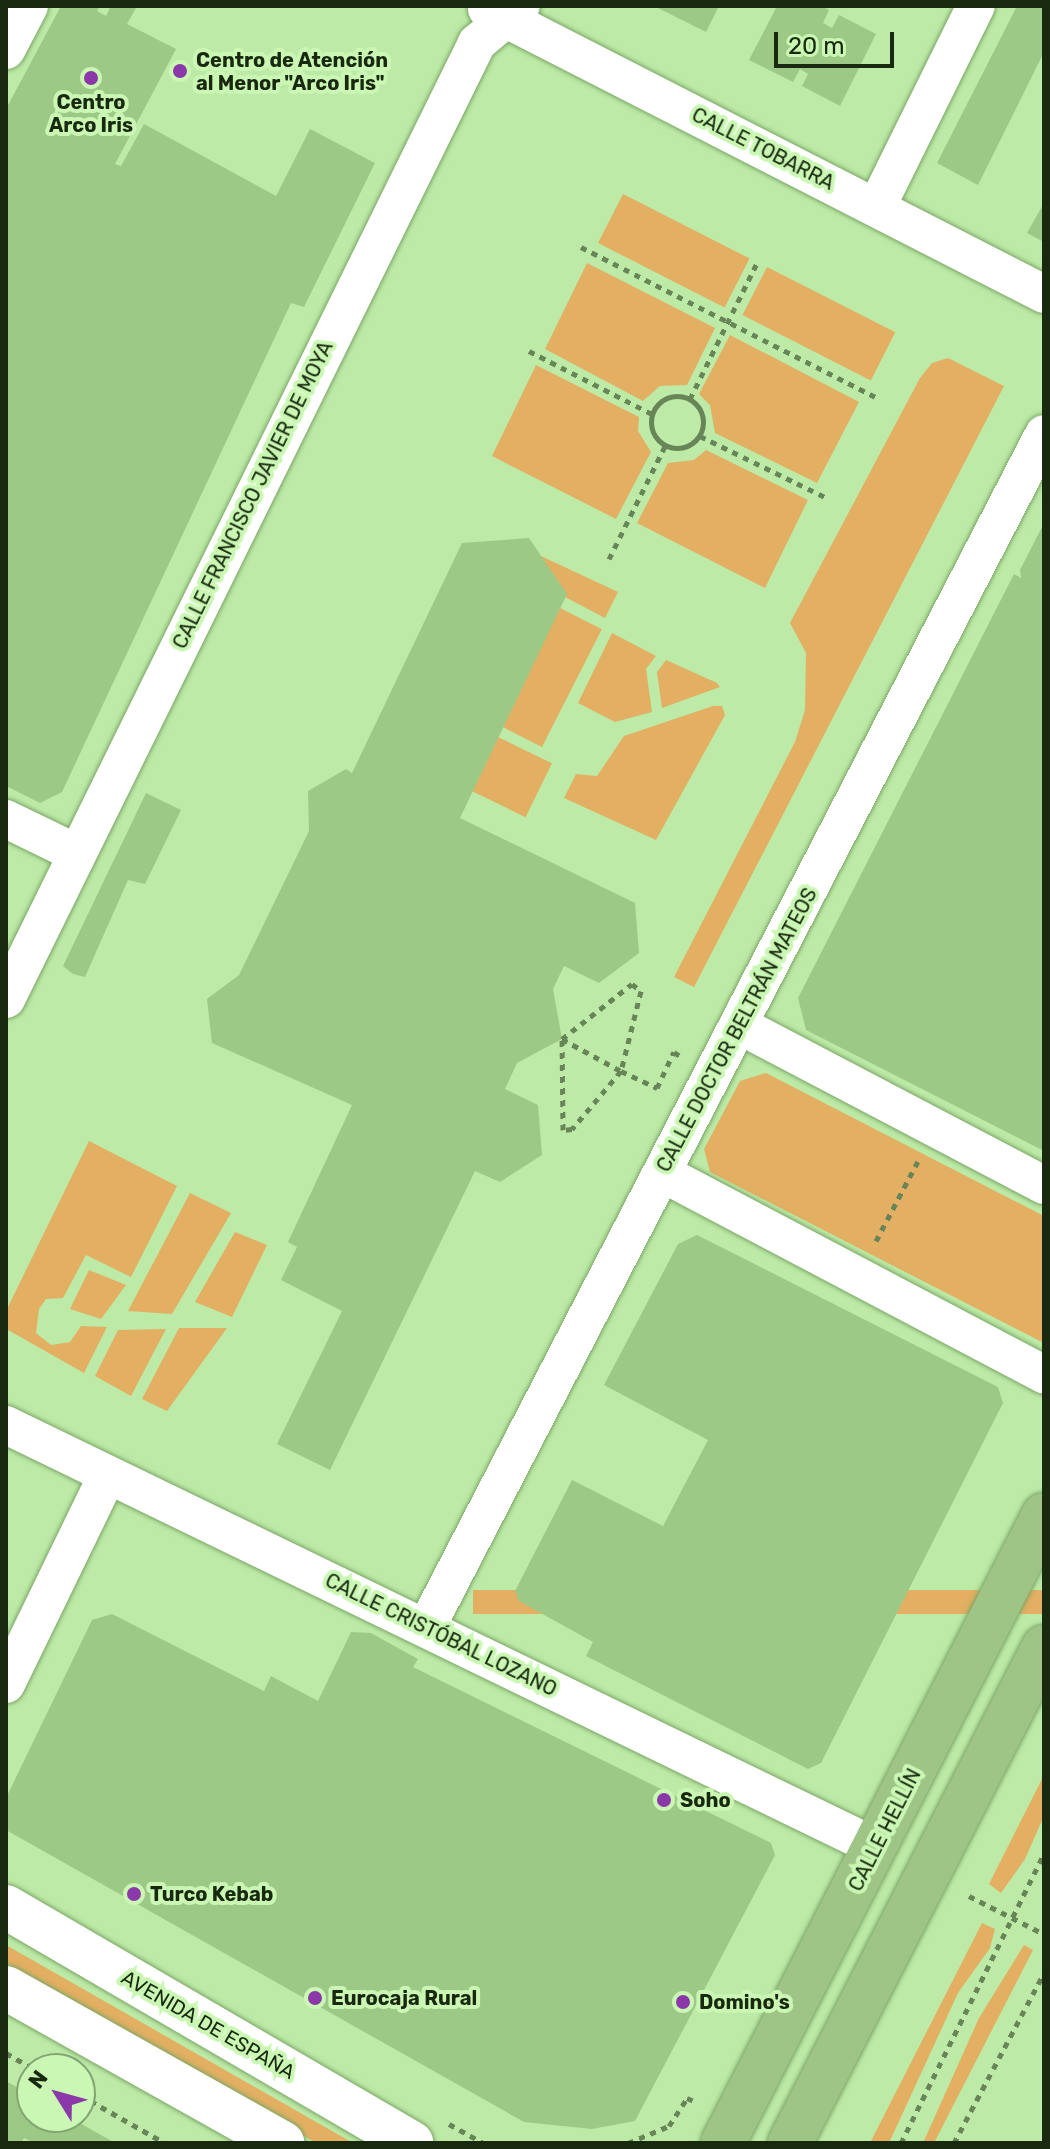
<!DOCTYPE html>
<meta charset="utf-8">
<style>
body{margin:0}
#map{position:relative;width:1050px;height:2149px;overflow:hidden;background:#bdeaa7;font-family:Rubik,sans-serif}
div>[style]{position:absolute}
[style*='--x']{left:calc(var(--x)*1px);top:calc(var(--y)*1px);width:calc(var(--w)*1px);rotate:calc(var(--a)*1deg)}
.green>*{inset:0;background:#e3af62;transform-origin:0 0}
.building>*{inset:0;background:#9dc987}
.path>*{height:5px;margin-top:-2.5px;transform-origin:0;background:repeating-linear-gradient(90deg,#678557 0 6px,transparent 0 12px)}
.path>.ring{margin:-2.5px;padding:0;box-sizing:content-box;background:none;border:5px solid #678557;border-radius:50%}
.roads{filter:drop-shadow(0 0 2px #7ba666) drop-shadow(0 0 2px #7ba666)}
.minor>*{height:38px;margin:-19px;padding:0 19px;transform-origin:19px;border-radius:19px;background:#fff}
.secondary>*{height:44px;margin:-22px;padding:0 22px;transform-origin:22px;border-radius:22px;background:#fff}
.primary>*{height:44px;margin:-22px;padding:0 22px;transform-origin:22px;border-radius:22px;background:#9ec586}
.dots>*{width:22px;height:22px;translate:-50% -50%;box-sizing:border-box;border:4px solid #caf8b4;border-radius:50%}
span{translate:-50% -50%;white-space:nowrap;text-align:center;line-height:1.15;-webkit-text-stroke:8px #caf8b4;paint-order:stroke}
.poi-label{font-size:20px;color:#18290f;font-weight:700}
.left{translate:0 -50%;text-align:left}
.street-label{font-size:20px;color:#18290f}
.frame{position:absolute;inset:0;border:8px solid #18290f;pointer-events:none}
.north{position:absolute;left:16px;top:2053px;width:80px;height:80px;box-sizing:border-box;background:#caf8b4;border:2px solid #83a572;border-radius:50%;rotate:307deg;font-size:22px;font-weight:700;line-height:32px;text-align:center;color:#18290f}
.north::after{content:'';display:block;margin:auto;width:28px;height:36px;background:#8b39a9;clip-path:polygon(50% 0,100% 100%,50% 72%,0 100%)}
.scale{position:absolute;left:774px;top:32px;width:120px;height:36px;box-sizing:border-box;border:4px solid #18290f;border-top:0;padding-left:10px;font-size:24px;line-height:28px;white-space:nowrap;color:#18290f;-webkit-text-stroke:6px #caf8b4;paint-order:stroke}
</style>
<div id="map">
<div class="green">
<div style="left:623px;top:194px;width:142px;height:55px;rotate:27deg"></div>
<div style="clip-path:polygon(587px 263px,715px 328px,687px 385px,660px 386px,643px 401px,545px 349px)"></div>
<div style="left:767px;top:267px;width:144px;height:54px;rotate:27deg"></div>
<div style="clip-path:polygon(730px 335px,859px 402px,817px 483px,715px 433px,710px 405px,699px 394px)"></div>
<div style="clip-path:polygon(948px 358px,1004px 386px,694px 987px,674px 977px,795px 742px,805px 710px,806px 653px,790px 623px,920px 378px,932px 363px)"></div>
<div style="clip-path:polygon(536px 365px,639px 417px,638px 431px,651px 452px,616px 519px,492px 456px)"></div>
<div style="clip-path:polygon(706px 450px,808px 500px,765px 588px,637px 523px,668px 463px,694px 460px)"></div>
<div style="clip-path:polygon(541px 556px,618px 592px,605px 618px,565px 597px)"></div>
<div style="left:560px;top:608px;width:47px;height:132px;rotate:27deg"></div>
<div style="clip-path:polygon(612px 633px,656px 656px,646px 669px,652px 712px,615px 722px,578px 703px)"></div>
<div style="clip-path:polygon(666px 660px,717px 683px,720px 687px,662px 708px,657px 672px)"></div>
<div style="clip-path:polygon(713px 706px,722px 706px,725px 715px,656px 840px,564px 798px,576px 774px,597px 776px,624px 736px)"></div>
<div style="left:498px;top:737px;width:60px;height:60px;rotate:26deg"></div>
<div style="clip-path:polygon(766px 1073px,1044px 1216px,1044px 1343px,710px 1172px,704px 1149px,740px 1081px)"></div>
<div style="clip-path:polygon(89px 1141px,177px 1186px,131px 1277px,86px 1255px,63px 1298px,46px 1299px,39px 1309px,36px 1333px,51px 1345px,70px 1342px,81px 1326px,107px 1327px,84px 1373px,8px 1330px,6px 1311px)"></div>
<div style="clip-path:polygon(190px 1193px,231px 1213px,172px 1314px,128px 1311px)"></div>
<div style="clip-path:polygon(235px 1232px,267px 1245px,232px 1317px,195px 1302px)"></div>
<div style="clip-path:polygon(89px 1270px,126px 1285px,101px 1319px,70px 1309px)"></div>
<div style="clip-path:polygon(179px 1328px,227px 1328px,167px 1411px,142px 1399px)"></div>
<div style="clip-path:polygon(166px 1329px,131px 1396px,95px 1376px,118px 1330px)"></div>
<div style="left:1044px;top:1590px;width:24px;height:571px;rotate:90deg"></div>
<div style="clip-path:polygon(1044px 1775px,1044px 1816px,1025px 1859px,1001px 1893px,989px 1884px)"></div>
<div style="clip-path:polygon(982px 1923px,995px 1929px,990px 1948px,958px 1993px,889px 2143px,870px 2143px)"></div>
<div style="clip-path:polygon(6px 1945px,353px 2143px,316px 2143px,6px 1963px)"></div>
<div style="clip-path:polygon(1024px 1945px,1033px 1950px,934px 2143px,923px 2143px,979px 2018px)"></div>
</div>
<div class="building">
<div style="clip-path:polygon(61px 6px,100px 6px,97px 11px,106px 16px,111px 6px,137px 6px,127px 24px,176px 49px,115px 164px,121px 166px,144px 124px,276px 196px,310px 129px,375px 163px,304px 307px,291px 303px,62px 792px,40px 803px,6px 786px,6px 109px)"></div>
<div style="clip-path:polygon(654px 6px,719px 6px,706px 32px)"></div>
<div style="clip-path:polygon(777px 6px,822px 6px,829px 10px,823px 23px,832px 28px,839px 15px,876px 34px,840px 106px,802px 86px,808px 74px,800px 69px,793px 82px,749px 60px)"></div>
<div style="clip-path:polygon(1017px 6px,1044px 6px,1044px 52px,978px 185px,937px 163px)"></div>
<div style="clip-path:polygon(1044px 203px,1044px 242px,1027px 233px)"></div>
<div style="clip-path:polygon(1044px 523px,1044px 1151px,806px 1030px,798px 998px,1014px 574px,1021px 578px,1020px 570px)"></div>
<div style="clip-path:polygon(529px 538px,567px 594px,460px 818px,635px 903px,639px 953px,599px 983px,564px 966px,553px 989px,562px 1039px,517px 1063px,505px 1089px,538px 1105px,542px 1155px,500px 1182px,475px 1171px,330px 1470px,277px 1444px,342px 1311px,281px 1280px,297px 1247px,288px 1242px,352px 1105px,212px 1043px,207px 999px,239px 975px,309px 831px,308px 791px,346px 769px,352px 773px,462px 543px)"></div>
<div style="clip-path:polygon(146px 793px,181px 810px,145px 884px,128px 880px,85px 977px,73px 974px,63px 966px)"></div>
<div style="clip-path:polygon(697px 1235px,998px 1387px,1003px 1403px,821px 1763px,808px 1769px,586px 1656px,593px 1642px,519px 1601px,515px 1591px,572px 1480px,663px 1526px,708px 1440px,604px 1385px,678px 1244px)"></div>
<div style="clip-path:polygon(112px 1614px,264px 1691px,271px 1676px,318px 1701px,351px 1632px,371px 1633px,418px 1659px,413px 1667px,771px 1843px,775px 1855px,635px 2121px,592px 2129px,524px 2122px,6px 1830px,6px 1798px,92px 1620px)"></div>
<div style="clip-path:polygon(6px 2081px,32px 2096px,32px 2117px,69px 2117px,115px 2143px,34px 2143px,24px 2138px,21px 2143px,6px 2143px)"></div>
</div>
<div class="path">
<div style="--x:581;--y:247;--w:335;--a:27"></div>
<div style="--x:529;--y:351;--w:138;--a:27.1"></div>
<div class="ring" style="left:651px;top:396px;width:47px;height:47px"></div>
<div style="--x:690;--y:399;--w:154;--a:-63.8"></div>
<div style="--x:700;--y:436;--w:139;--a:26"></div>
<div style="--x:609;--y:559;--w:126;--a:-63.6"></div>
<div style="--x:562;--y:1039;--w:89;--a:-38.2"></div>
<div style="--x:632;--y:984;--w:11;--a:38"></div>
<div style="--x:641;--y:991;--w:82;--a:104"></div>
<div style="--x:621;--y:1071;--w:40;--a:25"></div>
<div style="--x:657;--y:1088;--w:40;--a:-65"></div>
<div style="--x:674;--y:1052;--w:7;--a:34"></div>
<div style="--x:562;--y:1039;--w:67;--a:28.5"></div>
<div style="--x:621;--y:1071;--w:76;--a:130.2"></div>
<div style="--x:572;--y:1129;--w:9;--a:174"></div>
<div style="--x:563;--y:1130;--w:91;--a:-90.6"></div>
<div style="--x:876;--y:1241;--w:90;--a:-62.3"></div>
<div style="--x:969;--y:1896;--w:84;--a:26.9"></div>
<div style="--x:6;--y:2053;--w:32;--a:30"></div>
<div style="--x:80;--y:2095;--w:98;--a:29.5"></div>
<div style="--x:449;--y:2124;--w:39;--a:29"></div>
<div style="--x:628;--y:2143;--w:44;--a:-22.5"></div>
<div style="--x:669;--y:2126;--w:33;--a:-57"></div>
<div style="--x:687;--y:2098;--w:10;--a:24"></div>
<div style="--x:901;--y:2143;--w:322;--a:-63.7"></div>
<div style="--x:954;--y:2143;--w:192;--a:-62.1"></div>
</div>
<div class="roads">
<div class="minor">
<div style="--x:487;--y:9;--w:626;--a:27.1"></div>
<div style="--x:6;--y:50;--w:50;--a:-62.4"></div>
<div style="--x:877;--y:206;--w:223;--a:-63.7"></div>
<div style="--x:6;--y:819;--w:78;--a:25.9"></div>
<div style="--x:6;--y:999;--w:1066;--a:-63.77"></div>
<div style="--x:477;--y:43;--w:57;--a:-40.1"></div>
<div style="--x:741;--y:1026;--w:342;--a:27.7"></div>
<div style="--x:662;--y:1173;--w:432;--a:27.8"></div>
<div style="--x:6;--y:1425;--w:967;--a:25.88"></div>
<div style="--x:427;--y:1626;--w:1342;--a:-62.63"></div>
<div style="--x:6;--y:1684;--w:229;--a:-64.1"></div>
</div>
<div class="secondary">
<div style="--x:6;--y:1907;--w:469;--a:30.2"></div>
<div style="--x:6;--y:1988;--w:317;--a:29.3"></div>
</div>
<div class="primary">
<div style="--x:723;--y:2143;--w:705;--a:-62.93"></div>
<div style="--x:790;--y:2143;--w:557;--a:-62.88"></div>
</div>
</div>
<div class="dots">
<div style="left:180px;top:71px;background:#8b39a9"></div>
<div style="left:91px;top:78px;background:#8b39a9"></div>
<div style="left:664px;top:1800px;background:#8b39a9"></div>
<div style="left:134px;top:1894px;background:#8b39a9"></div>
<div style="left:315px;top:1998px;background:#8b39a9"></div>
<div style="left:683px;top:2002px;background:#8b39a9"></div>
</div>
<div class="poi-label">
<span class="left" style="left:196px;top:72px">Centro de Atención<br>al Menor "Arco Iris"</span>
<span style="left:91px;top:114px">Centro<br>Arco Iris</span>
<span class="left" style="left:680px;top:1800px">Soho</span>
<span class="left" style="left:150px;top:1894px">Turco Kebab</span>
<span class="left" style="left:331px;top:1998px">Eurocaja Rural</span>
<span class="left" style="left:699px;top:2002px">Domino's</span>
</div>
<div class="street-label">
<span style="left:763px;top:149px;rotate:27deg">CALLE TOBARRA</span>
<span style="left:253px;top:495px;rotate:-64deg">CALLE FRANCISCO JAVIER DE MOYA</span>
<span style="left:737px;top:1030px;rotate:-62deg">CALLE DOCTOR BELTRÁN MATEOS</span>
<span style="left:441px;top:1635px;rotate:26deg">CALLE CRISTÓBAL LOZANO</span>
<span style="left:885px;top:1830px;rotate:-63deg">CALLE HELLÍN</span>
<span style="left:208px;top:2025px;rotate:30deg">AVENIDA DE ESPAÑA</span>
</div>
<div class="frame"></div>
<div class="north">N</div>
<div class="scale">20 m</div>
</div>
